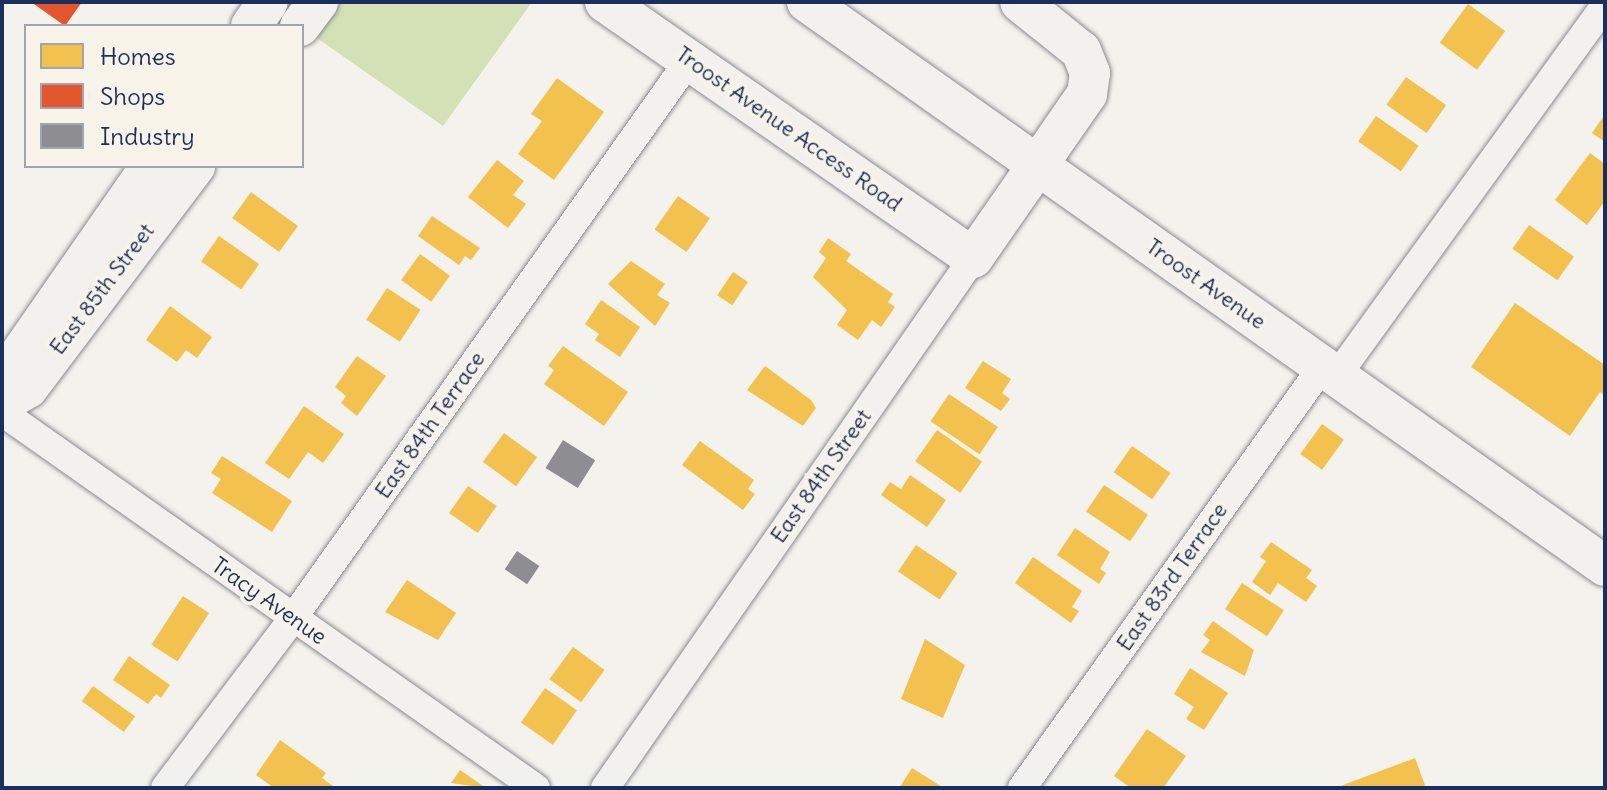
<!DOCTYPE html>
<style>
body{margin:0}
#map{position:relative;width:1607px;height:790px;overflow:hidden;background:#f4f2ec;font-family:Delius,sans-serif}
div>[style]{position:absolute}
[style*='--x']{left:calc(var(--x)*1px);top:calc(var(--y)*1px);width:calc(var(--w)*1px);rotate:calc(var(--a)*1deg)}
.green>*{inset:0;background:#d4e1b6}
.homes>*{inset:0;background:#f2c14e;transform-origin:0 0}
.shops>*{inset:0;background:#e4572e}
.industry>*{inset:0;background:#8d8d92;transform-origin:0 0}
.roads{filter:drop-shadow(0 0 2px #898c92) drop-shadow(0 0 2px #898c92)}
.street>*{height:28px;margin:-14px;padding:0 14px;transform-origin:14px;border-radius:14px;background:#f2f1ed}
.secondary>*{height:40px;margin:-20px;padding:0 20px;transform-origin:20px;border-radius:20px;background:#f2f1ed}
span{translate:-50% -50%;white-space:nowrap;text-align:center;line-height:1.15;-webkit-text-stroke:8px #f7f3e8;paint-order:stroke}
.street-label{font-size:22px;color:#1b2f5e}
.frame{position:absolute;inset:0;border:4px solid #1b2f5e;pointer-events:none}
.legend{position:absolute;left:24px;top:24px;width:280px;height:144px;box-sizing:border-box;background:#f7f3e8;border:2px solid #9fa5b1;margin:0;padding:10px 14px;list-style:none;font-size:24px;color:#1b2f5e}
.legend li{display:flex;align-items:center;gap:16px;height:40px}
.legend b{width:40px;border:2px solid #9fa5b1}
</style>
<div id="map">
<div class="green">
<div style="clip-path:polygon(342px 2px,532px 2px,443px 126px,314px 36px)"></div>
</div>
<div class="homes">
<div style="left:1468px;top:4px;width:46px;height:48px;rotate:36deg"></div>
<div style="left:1406px;top:77px;width:49px;height:34px;rotate:35deg"></div>
<div style="clip-path:polygon(557px 78px,604px 112px,554px 180px,518px 154px,542px 121px,531px 114px)"></div>
<div style="clip-path:polygon(1605px 114px,1605px 142px,1592px 133px)"></div>
<div style="left:1376px;top:116px;width:52px;height:31px;rotate:35deg"></div>
<div style="clip-path:polygon(1590px 153px,1605px 164px,1605px 201px,1587px 225px,1555px 200px)"></div>
<div style="clip-path:polygon(497px 160px,524px 181px,513px 195px,526px 204px,508px 228px,468px 197px)"></div>
<div style="left:251px;top:192px;width:58px;height:32px;rotate:36deg"></div>
<div style="left:678px;top:196px;width:39px;height:41px;rotate:35deg"></div>
<div style="clip-path:polygon(432px 216px,480px 248px,471px 260px,465px 256px,459px 265px,418px 236px)"></div>
<div style="left:1529px;top:225px;width:55px;height:29px;rotate:35deg"></div>
<div style="left:219px;top:236px;width:49px;height:31px;rotate:35deg"></div>
<div style="clip-path:polygon(828px 238px,851px 254px,846px 261px,893px 294px,888px 302px,895px 307px,881px 327px,872px 320px,858px 340px,837px 325px,847px 310px,813px 277px,826px 258px,819px 252px)"></div>
<div style="left:420px;top:254px;width:37px;height:32px;rotate:36deg"></div>
<div style="clip-path:polygon(631px 261px,665px 284px,657px 295px,670px 303px,655px 326px,608px 284px)"></div>
<div style="left:733px;top:272px;width:18px;height:28px;rotate:34deg"></div>
<div style="left:387px;top:288px;width:40px;height:38px;rotate:33deg"></div>
<div style="clip-path:polygon(601px 300px,640px 327px,620px 357px,595px 340px,599px 334px,585px 324px)"></div>
<div style="clip-path:polygon(1515px 303px,1605px 365px,1605px 396px,1600px 392px,1570px 436px,1471px 367px)"></div>
<div style="clip-path:polygon(170px 306px,212px 337px,197px 358px,186px 350px,177px 362px,146px 340px)"></div>
<div style="clip-path:polygon(563px 346px,628px 392px,604px 426px,544px 384px,554px 370px,548px 366px)"></div>
<div style="clip-path:polygon(357px 356px,386px 376px,357px 416px,341px 403px,346px 396px,335px 387px)"></div>
<div style="clip-path:polygon(983px 361px,1011px 379px,1002px 393px,1010px 399px,1001px 411px,965px 388px)"></div>
<div style="clip-path:polygon(765px 366px,811px 400px,816px 408px,803px 426px,747px 390px)"></div>
<div style="left:949px;top:394px;width:59px;height:33px;rotate:34deg"></div>
<div style="clip-path:polygon(304px 406px,344px 434px,323px 463px,308px 452px,289px 479px,265px 463px)"></div>
<div style="left:1322px;top:424px;width:27px;height:37px;rotate:36deg"></div>
<div style="left:937px;top:430px;width:55px;height:38px;rotate:35deg"></div>
<div style="left:504px;top:433px;width:41px;height:36px;rotate:36deg"></div>
<div style="clip-path:polygon(700px 441px,754px 480px,748px 489px,755px 494px,743px 510px,682px 465px)"></div>
<div style="left:1132px;top:446px;width:47px;height:32px;rotate:35deg"></div>
<div style="clip-path:polygon(222px 456px,292px 501px,272px 532px,212px 493px,221px 479px,211px 473px)"></div>
<div style="clip-path:polygon(910px 475px,946px 500px,927px 527px,881px 495px,890px 482px,901px 489px)"></div>
<div style="left:1104px;top:485px;width:53px;height:32px;rotate:34deg"></div>
<div style="left:468px;top:486px;width:35px;height:33px;rotate:35deg"></div>
<div style="clip-path:polygon(1075px 528px,1110px 552px,1100px 569px,1106px 573px,1099px 584px,1057px 555px)"></div>
<div style="clip-path:polygon(1271px 542px,1312px 570px,1306px 578px,1317px 586px,1306px 602px,1278px 583px,1270px 595px,1252px 582px,1266px 561px,1260px 557px)"></div>
<div style="left:916px;top:545px;width:50px;height:32px;rotate:34deg"></div>
<div style="clip-path:polygon(1033px 557px,1082px 591px,1072px 607px,1079px 611px,1071px 623px,1015px 583px)"></div>
<div style="clip-path:polygon(407px 580px,456px 613px,438px 640px,385px 612px)"></div>
<div style="left:1242px;top:583px;width:50px;height:31px;rotate:33deg"></div>
<div style="left:183px;top:596px;width:31px;height:58px;rotate:33deg"></div>
<div style="clip-path:polygon(1213px 621px,1254px 650px,1245px 676px,1201px 652px,1210px 640px,1203px 635px)"></div>
<div style="clip-path:polygon(925px 639px,965px 665px,943px 718px,901px 699px)"></div>
<div style="left:573px;top:647px;width:39px;height:40px;rotate:36deg"></div>
<div style="clip-path:polygon(129px 656px,170px 685px,161px 698px,156px 694px,148px 704px,113px 680px)"></div>
<div style="clip-path:polygon(1190px 668px,1228px 693px,1204px 730px,1186px 719px,1194px 707px,1174px 694px)"></div>
<div style="left:93px;top:686px;width:52px;height:19px;rotate:36deg"></div>
<div style="left:545px;top:688px;width:39px;height:42px;rotate:35deg"></div>
<div style="clip-path:polygon(1147px 729px,1186px 756px,1163px 788px,1131px 788px,1114px 776px)"></div>
<div style="clip-path:polygon(280px 740px,326px 773px,322px 778px,336px 788px,274px 788px,256px 775px)"></div>
<div style="clip-path:polygon(1415px 758px,1426px 788px,1335px 788px)"></div>
<div style="clip-path:polygon(912px 768px,944px 788px,899px 788px)"></div>
<div style="clip-path:polygon(460px 770px,486px 788px,451px 783px)"></div>
</div>
<div class="shops">
<div style="clip-path:polygon(31px 2px,82px 2px,65px 26px)"></div>
</div>
<div class="industry">
<div style="left:563px;top:440px;width:38px;height:33px;rotate:32deg"></div>
<div style="left:517px;top:551px;width:27px;height:22px;rotate:34deg"></div>
</div>
<div class="roads">
<div class="street">
<div style="--x:1336;--y:377;--w:458;--a:-54.1"></div>
<div style="--x:2;--y:412;--w:653;--a:35.15"></div>
<div style="--x:165;--y:788;--w:213;--a:-53"></div>
<div style="--x:293;--y:618;--w:686;--a:-54.62"></div>
<div style="--x:605;--y:788;--w:645;--a:-55.23"></div>
<div style="--x:1022;--y:788;--w:517;--a:-54.53"></div>
</div>
<div class="secondary">
<div style="--x:605;--y:2;--w:448;--a:34.8"></div>
<div style="--x:973;--y:258;--w:200;--a:-55.2"></div>
<div style="--x:1087;--y:94;--w:21;--a:-82"></div>
<div style="--x:1090;--y:73;--w:24;--a:-112"></div>
<div style="--x:1081;--y:51;--w:78;--a:-141.2"></div>
<div style="--x:807;--y:2;--w:977;--a:35.25"></div>
<div style="--x:251;--y:26;--w:29;--a:-55"></div>
<div style="--x:300;--y:26;--w:30;--a:-53"></div>
<div style="--x:2;--y:380;--w:261;--a:-55.2"></div>
<div style="--x:2;--y:403;--w:30;--a:-30"></div>
<div style="--x:28;--y:388;--w:278;--a:-53"></div>
</div>
</div>
<div class="street-label">
<span style="left:789px;top:129px;rotate:35deg">Troost Avenue Access Road</span>
<span style="left:1206px;top:284px;rotate:35deg">Troost Avenue</span>
<span style="left:102px;top:289px;rotate:-53deg">East 85th Street</span>
<span style="left:430px;top:425px;rotate:-55deg">East 84th Terrace</span>
<span style="left:821px;top:476px;rotate:-55deg">East 84th Street</span>
<span style="left:1172px;top:577px;rotate:-55deg">East 83rd Terrace</span>
<span style="left:269px;top:601px;rotate:35deg">Tracy Avenue</span>
</div>
<div class="frame"></div>
<ul class="legend">
<li><b style="height:22px;background:#f2c14e"></b>Homes</li>
<li><b style="height:22px;background:#e4572e"></b>Shops</li>
<li><b style="height:22px;background:#8d8d92"></b>Industry</li>
</ul>
</div>
